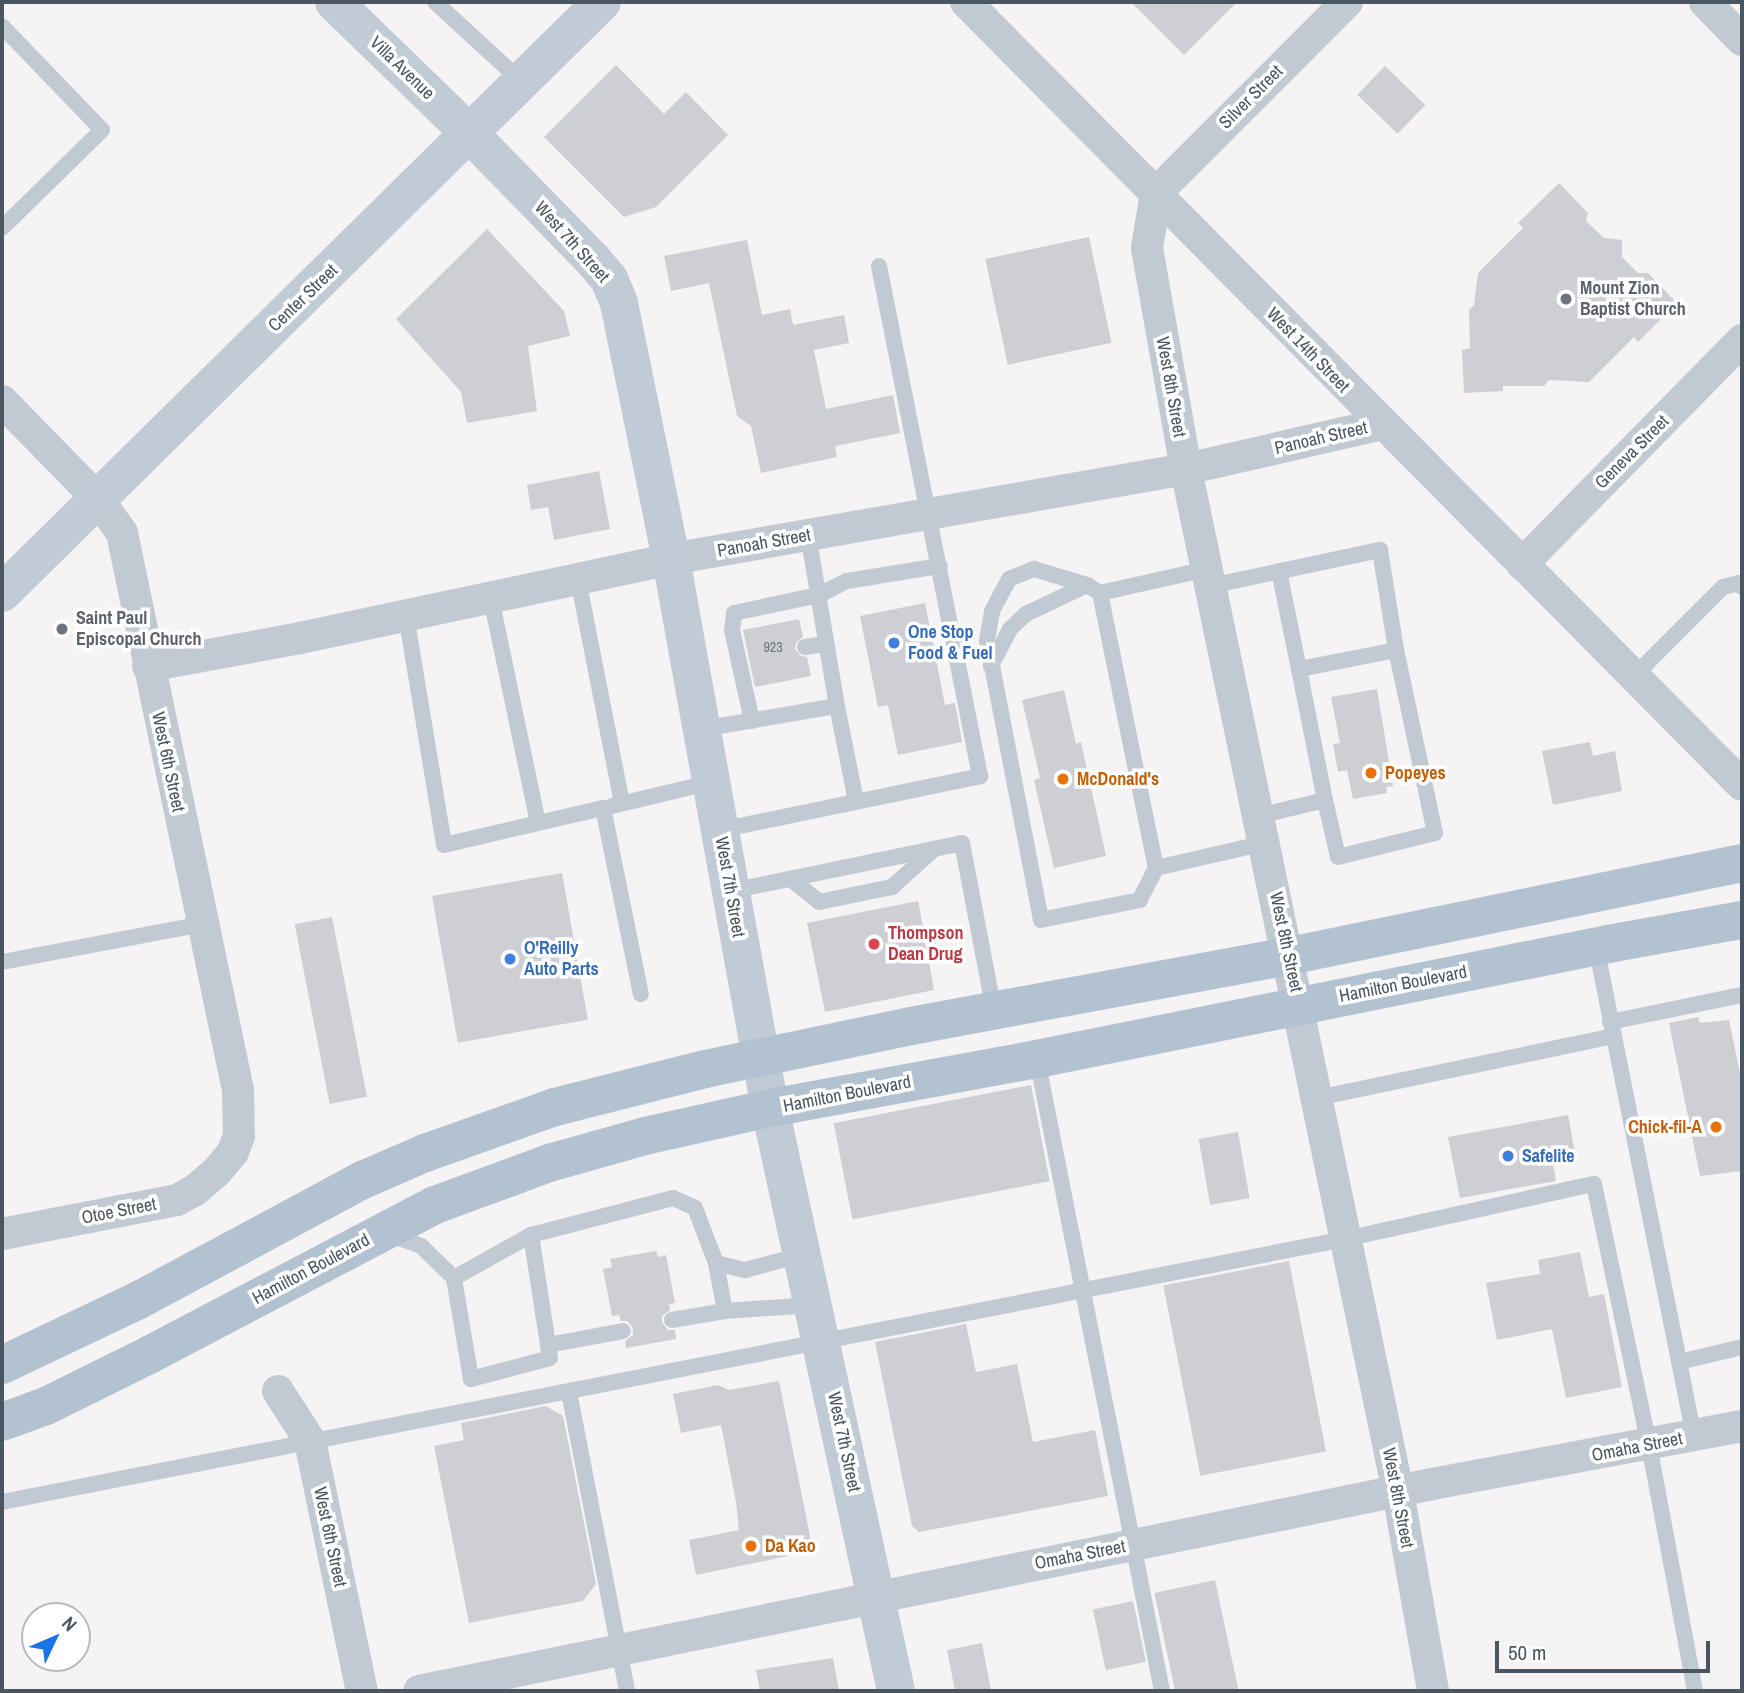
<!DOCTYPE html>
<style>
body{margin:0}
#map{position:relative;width:1744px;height:1693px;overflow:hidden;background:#f5f3f3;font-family:"Archivo Narrow",sans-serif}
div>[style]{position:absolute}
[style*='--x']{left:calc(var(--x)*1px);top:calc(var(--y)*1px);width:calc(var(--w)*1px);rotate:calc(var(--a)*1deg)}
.building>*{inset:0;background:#cdcfd5;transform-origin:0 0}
.lane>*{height:16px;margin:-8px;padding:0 8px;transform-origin:8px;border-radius:8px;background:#c1cad2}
.street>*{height:32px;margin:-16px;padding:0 16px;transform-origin:16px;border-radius:16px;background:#c1cad2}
.secondary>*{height:38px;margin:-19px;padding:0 19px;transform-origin:19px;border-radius:19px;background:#c1cbd6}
.primary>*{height:38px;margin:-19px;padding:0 19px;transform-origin:19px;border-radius:19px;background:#b3c2d1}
.dots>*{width:19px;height:19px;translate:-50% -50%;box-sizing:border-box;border:4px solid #fff;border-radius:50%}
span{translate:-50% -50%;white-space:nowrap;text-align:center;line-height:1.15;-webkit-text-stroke:7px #fff;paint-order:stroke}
.number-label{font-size:14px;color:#6b747e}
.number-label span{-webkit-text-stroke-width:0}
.street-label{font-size:18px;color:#4a5661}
.worship-label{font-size:18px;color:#5b616d;font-weight:700}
.left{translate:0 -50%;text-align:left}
.shop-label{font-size:18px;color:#366cbe;font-weight:700}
.food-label{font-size:18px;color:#c56008;font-weight:700}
.right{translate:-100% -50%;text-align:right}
.health-label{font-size:18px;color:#be3a42;font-weight:700}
.frame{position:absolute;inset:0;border:4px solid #4a5661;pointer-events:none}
.north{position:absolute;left:21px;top:1602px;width:70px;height:70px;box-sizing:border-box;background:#fff;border:2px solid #b7bbc0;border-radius:50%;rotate:46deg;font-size:19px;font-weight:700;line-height:28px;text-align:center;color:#4a5661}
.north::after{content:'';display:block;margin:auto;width:24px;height:32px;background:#1a73e8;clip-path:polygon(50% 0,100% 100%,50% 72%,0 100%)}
.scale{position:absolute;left:1495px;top:1641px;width:215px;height:32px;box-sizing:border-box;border:4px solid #4a5661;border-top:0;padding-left:9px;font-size:21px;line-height:24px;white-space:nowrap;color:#4a5661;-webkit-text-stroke:5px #fff;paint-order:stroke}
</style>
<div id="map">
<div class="building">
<div style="clip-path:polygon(1131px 2px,1237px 2px,1184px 55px)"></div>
<div style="clip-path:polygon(616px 65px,664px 114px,686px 92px,728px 135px,656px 207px,624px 217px,544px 137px)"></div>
<div style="left:1385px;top:66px;width:56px;height:40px;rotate:44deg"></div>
<div style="clip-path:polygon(1559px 183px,1588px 213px,1586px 221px,1604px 238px,1622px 240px,1622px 257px,1638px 273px,1648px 273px,1677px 303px,1638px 342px,1634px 337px,1589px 382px,1549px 380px,1544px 386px,1503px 386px,1503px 391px,1464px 393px,1462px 350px,1470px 348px,1469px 310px,1474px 305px,1478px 273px,1523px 228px,1518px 223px)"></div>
<div style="clip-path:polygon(487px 229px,564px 311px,570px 336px,528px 346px,537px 411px,467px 423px,461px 392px,396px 319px)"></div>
<div style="left:1089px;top:237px;width:108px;height:106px;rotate:78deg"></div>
<div style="clip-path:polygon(747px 240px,762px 315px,790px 309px,793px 325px,844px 315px,849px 343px,814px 350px,826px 409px,893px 395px,900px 433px,835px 446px,837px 457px,761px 473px,751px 426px,737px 416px,709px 283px,671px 291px,664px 256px)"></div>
<div style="clip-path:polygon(599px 471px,610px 529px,554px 540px,548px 507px,531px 510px,527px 485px)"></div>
<div style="clip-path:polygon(925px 603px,945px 705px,955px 703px,962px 742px,898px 755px,888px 705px,878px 707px,860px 616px)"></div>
<div style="clip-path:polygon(799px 619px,803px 637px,796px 643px,795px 649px,801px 656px,807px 657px,811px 676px,755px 687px,743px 630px)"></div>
<div style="clip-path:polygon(1377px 689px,1393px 786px,1386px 787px,1387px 793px,1353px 799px,1347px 770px,1338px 772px,1333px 744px,1340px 743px,1331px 697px)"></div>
<div style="clip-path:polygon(1064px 690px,1076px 744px,1081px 742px,1106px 856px,1054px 868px,1034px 780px,1040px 778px,1022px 700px)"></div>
<div style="clip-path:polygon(1590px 742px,1593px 756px,1615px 751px,1622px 791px,1553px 805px,1542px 751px)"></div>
<div style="left:562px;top:873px;width:149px;height:132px;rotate:80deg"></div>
<div style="clip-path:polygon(918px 901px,923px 927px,932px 926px,939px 960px,929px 962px,934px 990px,825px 1012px,807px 923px)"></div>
<div style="left:332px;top:917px;width:183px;height:38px;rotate:79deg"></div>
<div style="clip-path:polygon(1698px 1017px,1700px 1023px,1729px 1020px,1742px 1083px,1742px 1171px,1700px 1176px,1669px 1023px)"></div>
<div style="left:1031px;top:1085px;width:98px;height:201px;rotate:79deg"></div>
<div style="clip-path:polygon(1568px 1115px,1575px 1153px,1552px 1158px,1556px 1181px,1460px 1198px,1448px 1137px)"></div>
<div style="left:1238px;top:1132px;width:67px;height:40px;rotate:80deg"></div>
<div style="clip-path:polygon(656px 1251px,658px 1257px,666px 1255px,675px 1303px,669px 1304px,670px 1310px,662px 1316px,662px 1322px,668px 1330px,675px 1330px,676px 1339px,626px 1348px,625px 1341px,633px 1335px,633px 1328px,627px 1321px,621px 1321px,619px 1315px,612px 1316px,603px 1269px,612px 1267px,610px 1259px)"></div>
<div style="clip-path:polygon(1580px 1252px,1589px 1297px,1604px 1294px,1622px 1387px,1566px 1398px,1552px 1329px,1497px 1340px,1486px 1283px,1540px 1274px,1538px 1260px)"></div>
<div style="left:1289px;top:1261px;width:194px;height:128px;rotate:79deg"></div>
<div style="clip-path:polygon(966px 1324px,976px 1372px,1017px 1364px,1033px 1442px,1095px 1430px,1108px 1496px,919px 1532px,912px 1526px,875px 1342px)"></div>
<div style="clip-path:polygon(779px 1381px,813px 1551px,696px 1575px,689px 1540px,739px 1530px,736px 1502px,721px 1425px,681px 1433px,673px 1394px,718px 1385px,729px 1390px)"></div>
<div style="clip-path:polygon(546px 1406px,563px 1416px,596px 1584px,583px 1601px,469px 1623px,434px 1446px,464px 1440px,461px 1423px)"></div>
<div style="left:1215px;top:1580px;width:113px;height:62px;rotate:78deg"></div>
<div style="left:1133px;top:1601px;width:62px;height:41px;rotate:78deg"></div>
<div style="clip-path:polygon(982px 1643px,991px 1691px,955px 1691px,947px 1650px)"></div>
<div style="clip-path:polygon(833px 1658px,839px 1691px,760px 1691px,756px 1670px)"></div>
</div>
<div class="lane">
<div style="--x:435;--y:2;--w:117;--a:42.6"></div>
<div style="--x:2;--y:26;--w:144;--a:46.1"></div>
<div style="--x:102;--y:130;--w:140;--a:135.6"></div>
<div style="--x:1279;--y:571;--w:100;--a:78.5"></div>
<div style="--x:578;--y:579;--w:228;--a:78.9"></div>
<div style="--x:1210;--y:586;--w:174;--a:-12"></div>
<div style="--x:1380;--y:550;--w:101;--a:80.9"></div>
<div style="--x:1100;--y:593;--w:281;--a:78.5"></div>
<div style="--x:1156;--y:868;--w:112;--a:-12.9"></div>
<div style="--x:491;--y:598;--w:229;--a:78.2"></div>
<div style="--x:406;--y:615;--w:233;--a:80.6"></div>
<div style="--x:444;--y:845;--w:163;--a:-13.1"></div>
<div style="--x:603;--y:808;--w:190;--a:78.5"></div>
<div style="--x:805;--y:647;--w:20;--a:-9"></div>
<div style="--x:991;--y:666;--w:42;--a:-62.8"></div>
<div style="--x:1010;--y:629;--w:22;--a:-43"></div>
<div style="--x:1026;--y:614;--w:68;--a:-25.4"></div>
<div style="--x:1635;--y:675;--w:124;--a:-45"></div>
<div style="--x:1723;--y:587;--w:16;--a:-14"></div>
<div style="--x:1739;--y:583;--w:5;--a:53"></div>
<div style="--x:837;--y:706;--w:97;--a:78.7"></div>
<div style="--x:752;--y:721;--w:93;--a:-102.4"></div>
<div style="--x:732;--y:630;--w:17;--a:-83"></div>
<div style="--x:734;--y:613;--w:87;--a:-12"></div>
<div style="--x:819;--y:595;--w:31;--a:-27"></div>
<div style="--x:847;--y:581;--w:94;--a:-9.2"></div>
<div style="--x:702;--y:729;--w:137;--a:-9.7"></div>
<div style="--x:837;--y:706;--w:173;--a:-99.6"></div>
<div style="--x:612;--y:806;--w:103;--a:-13.5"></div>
<div style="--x:1259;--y:816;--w:68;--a:-13.6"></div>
<div style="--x:1325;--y:800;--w:58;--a:77.2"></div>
<div style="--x:1338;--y:857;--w:100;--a:-13.9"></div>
<div style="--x:1435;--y:833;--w:187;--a:-102"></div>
<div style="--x:1396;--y:650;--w:99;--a:168.9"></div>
<div style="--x:1299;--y:669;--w:134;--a:78.8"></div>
<div style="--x:720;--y:830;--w:266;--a:-11.7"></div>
<div style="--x:980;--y:776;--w:520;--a:-101.2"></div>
<div style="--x:1156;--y:868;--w:36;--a:117"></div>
<div style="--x:1140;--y:900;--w:101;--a:168.6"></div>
<div style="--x:1041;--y:920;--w:285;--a:-100.9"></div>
<div style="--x:987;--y:640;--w:29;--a:-80"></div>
<div style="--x:992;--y:611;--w:36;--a:-62"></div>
<div style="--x:1009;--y:579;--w:27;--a:-22"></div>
<div style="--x:1034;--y:569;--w:55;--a:16.8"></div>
<div style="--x:1087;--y:585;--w:15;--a:32"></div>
<div style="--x:1100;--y:593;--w:110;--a:-12.6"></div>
<div style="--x:792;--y:880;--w:35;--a:39"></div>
<div style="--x:819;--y:902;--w:75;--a:-11.6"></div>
<div style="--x:892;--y:887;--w:54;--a:-42"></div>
<div style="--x:731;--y:891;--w:236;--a:-11.7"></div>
<div style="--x:962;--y:843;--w:171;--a:79.2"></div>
<div style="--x:1596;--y:946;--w:500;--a:78.7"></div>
<div style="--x:2;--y:962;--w:205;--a:-10.7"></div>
<div style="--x:1610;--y:1022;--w:135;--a:-11.6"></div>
<div style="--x:1037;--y:1059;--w:644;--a:78.81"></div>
<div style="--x:1317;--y:1098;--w:302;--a:-11.8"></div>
<div style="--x:387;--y:1234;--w:36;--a:19"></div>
<div style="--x:421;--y:1246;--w:46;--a:44.1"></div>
<div style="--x:531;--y:1235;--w:124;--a:81.2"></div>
<div style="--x:550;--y:1358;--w:82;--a:165.1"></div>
<div style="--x:471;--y:1379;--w:102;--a:-99.6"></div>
<div style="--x:454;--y:1278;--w:88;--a:-29.2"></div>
<div style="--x:531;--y:1235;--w:147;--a:-14.6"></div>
<div style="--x:673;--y:1198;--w:24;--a:24"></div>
<div style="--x:695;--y:1208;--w:59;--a:69.1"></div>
<div style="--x:716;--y:1263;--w:49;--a:79.4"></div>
<div style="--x:716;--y:1263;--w:30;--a:14"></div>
<div style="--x:745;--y:1270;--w:58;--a:-15"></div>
<div style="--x:672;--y:1320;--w:54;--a:-9.6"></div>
<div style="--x:725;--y:1311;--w:87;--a:-3.9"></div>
<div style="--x:548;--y:1345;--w:76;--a:-10.6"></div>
<div style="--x:1679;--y:1362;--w:65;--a:-13.4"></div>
<div style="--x:569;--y:1392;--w:305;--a:79"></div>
<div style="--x:2;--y:1502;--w:1369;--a:-11.08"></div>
<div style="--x:1345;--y:1239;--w:255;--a:-12.5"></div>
<div style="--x:1594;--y:1184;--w:267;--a:78.1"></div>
<div style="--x:1649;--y:1445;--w:250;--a:79.4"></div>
</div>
<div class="street">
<div style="--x:966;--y:2;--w:1102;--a:45.26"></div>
<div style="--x:1347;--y:2;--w:270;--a:135"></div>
<div style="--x:1156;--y:193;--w:56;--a:99.3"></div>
<div style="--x:1147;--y:248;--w:224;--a:80"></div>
<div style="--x:1186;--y:469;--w:1045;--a:78.29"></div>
<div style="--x:1398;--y:1492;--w:202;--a:80"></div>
<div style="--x:1705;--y:2;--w:53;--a:45.8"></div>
<div style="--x:2;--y:401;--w:137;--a:45.6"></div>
<div style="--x:98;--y:499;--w:42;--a:54.8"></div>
<div style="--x:122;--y:533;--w:569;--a:78.24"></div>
<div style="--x:238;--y:1090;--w:46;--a:88.8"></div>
<div style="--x:239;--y:1136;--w:17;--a:111"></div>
<div style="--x:233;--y:1152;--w:26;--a:130"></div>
<div style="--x:216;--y:1172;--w:28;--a:139"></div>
<div style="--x:195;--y:1190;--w:21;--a:151"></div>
<div style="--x:177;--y:1200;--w:178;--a:169"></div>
<div style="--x:1522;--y:564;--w:314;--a:-45.5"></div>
<div style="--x:148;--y:666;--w:155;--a:-10.4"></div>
<div style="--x:300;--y:638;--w:379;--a:-12"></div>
<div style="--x:671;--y:559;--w:523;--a:-9.91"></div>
<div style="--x:1186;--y:469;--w:201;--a:-12.9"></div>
<div style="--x:278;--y:1391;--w:59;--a:57.4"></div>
<div style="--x:310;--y:1441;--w:255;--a:78.3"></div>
<div style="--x:419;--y:1691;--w:1034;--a:-11.55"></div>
<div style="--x:1432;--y:1484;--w:315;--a:-10.6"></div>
</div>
<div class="secondary">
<div style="--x:334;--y:2;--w:190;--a:44.1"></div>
<div style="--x:470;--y:134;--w:176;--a:45.7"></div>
<div style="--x:593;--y:260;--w:25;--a:50"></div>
<div style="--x:609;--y:279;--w:26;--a:67"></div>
<div style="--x:619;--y:303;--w:261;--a:78.5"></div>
<div style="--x:671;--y:559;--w:558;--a:79.78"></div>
<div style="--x:770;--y:1108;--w:596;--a:77.8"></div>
<div style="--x:2;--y:593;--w:842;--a:-44.57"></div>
</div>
<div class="primary">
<div style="--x:2;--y:1365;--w:149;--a:-25.4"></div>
<div style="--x:137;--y:1301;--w:259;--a:-28.2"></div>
<div style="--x:365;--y:1179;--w:65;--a:-23.4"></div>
<div style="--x:425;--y:1153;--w:138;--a:-19.5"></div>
<div style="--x:555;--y:1107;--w:155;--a:-14.2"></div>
<div style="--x:705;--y:1069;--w:210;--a:-11.8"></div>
<div style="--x:911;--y:1026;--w:384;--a:-10.5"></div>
<div style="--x:1289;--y:956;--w:462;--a:-11.6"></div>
<div style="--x:2;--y:1422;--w:47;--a:-20"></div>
<div style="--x:46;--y:1406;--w:115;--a:-26.3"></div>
<div style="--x:149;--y:1355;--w:323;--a:-27.7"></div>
<div style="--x:435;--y:1205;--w:121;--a:-20.2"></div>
<div style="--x:549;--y:1163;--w:100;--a:-15.7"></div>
<div style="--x:645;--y:1136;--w:128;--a:-12.6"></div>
<div style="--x:770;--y:1108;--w:271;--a:-10.4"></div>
<div style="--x:1037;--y:1059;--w:582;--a:-11.39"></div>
<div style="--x:1608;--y:944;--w:136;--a:-10.2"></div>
</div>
<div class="dots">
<div style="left:1566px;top:299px;background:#6b7280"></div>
<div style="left:62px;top:629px;background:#6b7280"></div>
<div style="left:894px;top:643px;background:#3f7fe0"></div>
<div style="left:1371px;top:773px;background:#e8710a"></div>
<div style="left:1063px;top:779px;background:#e8710a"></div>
<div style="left:874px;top:944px;background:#e0444e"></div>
<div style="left:510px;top:959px;background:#3f7fe0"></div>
<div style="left:1716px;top:1127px;background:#e8710a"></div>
<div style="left:1508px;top:1156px;background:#3f7fe0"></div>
<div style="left:751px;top:1546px;background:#e8710a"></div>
</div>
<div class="number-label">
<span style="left:773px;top:647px">923</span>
</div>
<div class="street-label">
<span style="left:402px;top:68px;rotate:44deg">Villa Avenue</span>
<span style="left:1251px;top:97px;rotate:-45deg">Silver Street</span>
<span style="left:572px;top:242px;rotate:48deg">West 7th Street</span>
<span style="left:303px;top:298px;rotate:-44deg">Center Street</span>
<span style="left:1308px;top:350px;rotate:46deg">West 14th Street</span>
<span style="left:1171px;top:387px;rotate:80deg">West 8th Street</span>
<span style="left:1321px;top:438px;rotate:-13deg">Panoah Street</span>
<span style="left:1632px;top:452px;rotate:-45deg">Geneva Street</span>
<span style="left:764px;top:543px;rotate:-10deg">Panoah Street</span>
<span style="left:168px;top:762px;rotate:78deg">West 6th Street</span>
<span style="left:730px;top:887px;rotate:80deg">West 7th Street</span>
<span style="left:1286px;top:942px;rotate:78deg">West 8th Street</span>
<span style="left:1403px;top:984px;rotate:-11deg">Hamilton Boulevard</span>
<span style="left:847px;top:1094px;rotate:-11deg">Hamilton Boulevard</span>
<span style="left:119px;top:1211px;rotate:-11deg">Otoe Street</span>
<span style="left:311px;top:1269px;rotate:-28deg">Hamilton Boulevard</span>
<span style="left:844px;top:1442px;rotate:78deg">West 7th Street</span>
<span style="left:1637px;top:1447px;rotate:-11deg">Omaha Street</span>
<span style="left:1398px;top:1498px;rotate:79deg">West 8th Street</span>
<span style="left:330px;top:1537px;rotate:78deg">West 6th Street</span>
<span style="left:1080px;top:1555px;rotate:-11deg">Omaha Street</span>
</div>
<div class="worship-label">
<span class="left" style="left:1580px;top:299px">Mount Zion<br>Baptist Church</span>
<span class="left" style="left:76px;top:629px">Saint Paul<br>Episcopal Church</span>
</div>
<div class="shop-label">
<span class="left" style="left:908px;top:643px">One Stop<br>Food &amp; Fuel</span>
<span class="left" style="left:524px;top:959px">O'Reilly<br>Auto Parts</span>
<span class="left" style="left:1522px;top:1156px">Safelite</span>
</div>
<div class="food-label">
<span class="left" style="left:1385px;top:773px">Popeyes</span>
<span class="left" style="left:1077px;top:779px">McDonald's</span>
<span class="right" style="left:1702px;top:1127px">Chick-fil-A</span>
<span class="left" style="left:765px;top:1546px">Da Kao</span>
</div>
<div class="health-label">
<span class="left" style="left:888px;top:944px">Thompson<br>Dean Drug</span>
</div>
<div class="frame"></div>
<div class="north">N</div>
<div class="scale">50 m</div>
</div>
